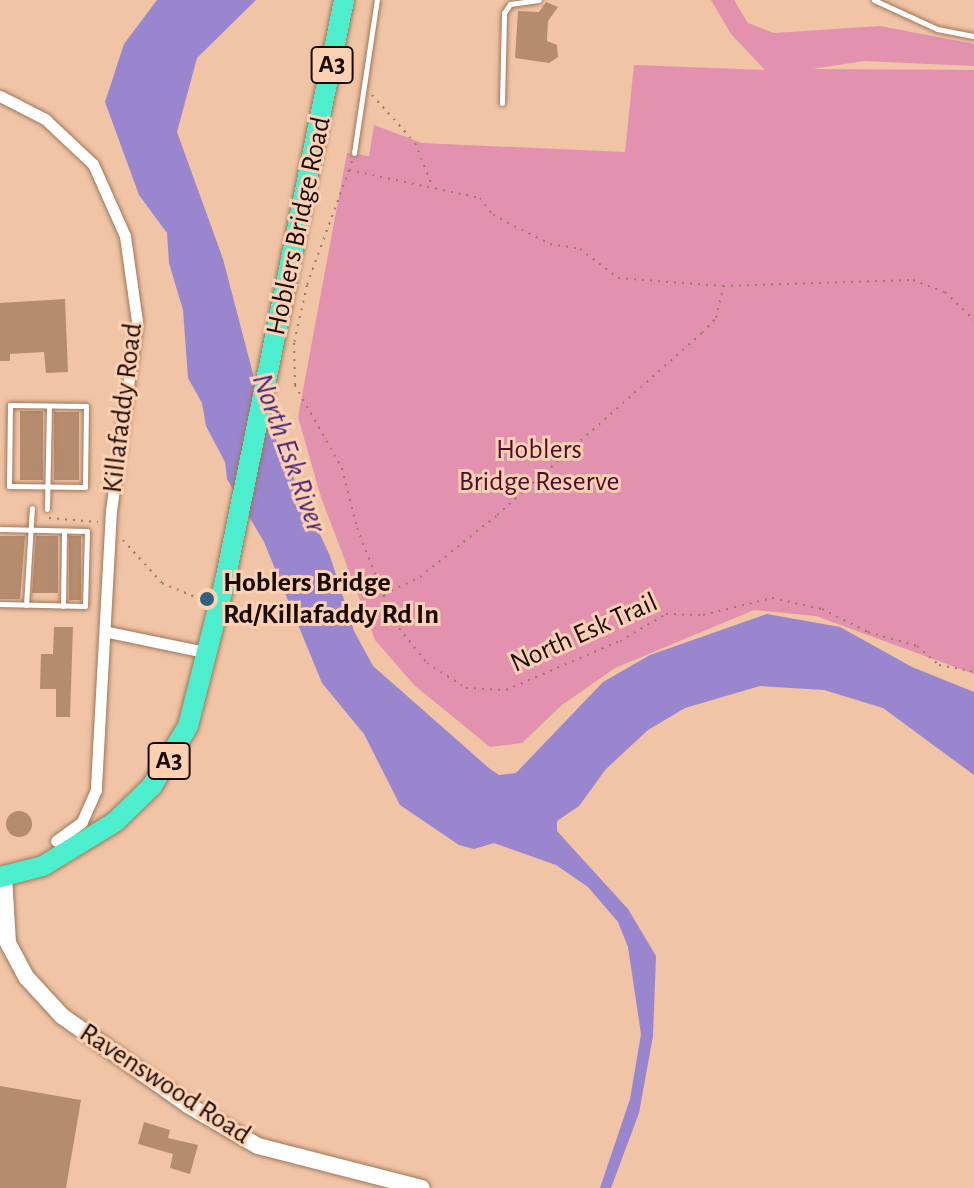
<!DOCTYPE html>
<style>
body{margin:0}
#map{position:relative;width:974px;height:1188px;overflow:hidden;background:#f0c4a5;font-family:"Alegreya Sans",sans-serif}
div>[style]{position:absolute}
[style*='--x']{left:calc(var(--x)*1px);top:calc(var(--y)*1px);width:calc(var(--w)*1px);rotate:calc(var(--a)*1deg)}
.green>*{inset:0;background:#e291af}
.water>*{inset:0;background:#9a86cf}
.building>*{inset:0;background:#b68c6f;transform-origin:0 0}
.round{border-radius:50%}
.path>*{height:2px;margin-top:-1px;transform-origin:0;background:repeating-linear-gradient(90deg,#9b7b65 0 2px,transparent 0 8px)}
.roads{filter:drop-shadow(0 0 2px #9f765a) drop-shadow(0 0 2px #9f765a)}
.lane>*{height:5px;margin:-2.5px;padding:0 2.5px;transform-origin:2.5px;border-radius:2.5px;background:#fff}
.street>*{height:11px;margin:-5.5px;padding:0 5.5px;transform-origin:5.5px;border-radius:5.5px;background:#fff}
.secondary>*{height:16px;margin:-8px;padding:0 8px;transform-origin:8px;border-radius:8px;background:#fff}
.highway>*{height:20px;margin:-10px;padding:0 10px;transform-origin:10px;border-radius:10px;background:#4deecd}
.dots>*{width:22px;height:22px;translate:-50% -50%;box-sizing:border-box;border:4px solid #fed1b2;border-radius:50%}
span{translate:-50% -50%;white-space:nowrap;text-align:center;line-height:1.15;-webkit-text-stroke:6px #fed1b2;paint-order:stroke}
.shield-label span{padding:2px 6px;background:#fed1b2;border:2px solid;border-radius:6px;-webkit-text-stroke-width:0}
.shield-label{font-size:26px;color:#180a02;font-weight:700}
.street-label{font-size:28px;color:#180a02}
.park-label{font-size:28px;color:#53082e}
.poi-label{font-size:28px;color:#180a02;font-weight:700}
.left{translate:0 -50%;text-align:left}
.water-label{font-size:30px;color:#47267c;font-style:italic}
</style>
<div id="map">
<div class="green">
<div style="clip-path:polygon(711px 0,734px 0,748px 23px,774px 33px,880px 26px,974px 44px,974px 66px,864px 61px,812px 69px,974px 70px,974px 674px,816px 616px,754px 610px,615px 668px,562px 705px,522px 743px,490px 747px,414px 685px,375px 640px,321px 497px,298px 417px,347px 153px,369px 156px,374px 125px,422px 143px,625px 152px,634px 65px,765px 70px,731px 34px)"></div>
</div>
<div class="water">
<div style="clip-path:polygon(157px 0,256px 0,197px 58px,177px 132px,223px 259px,263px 412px,330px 556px,354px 631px,373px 666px,490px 769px,499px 775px,516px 773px,603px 682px,650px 655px,767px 614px,840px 627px,912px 667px,974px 692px,974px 775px,883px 708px,824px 690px,760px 686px,685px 708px,648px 730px,606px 769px,579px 806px,557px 821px,557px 831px,628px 909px,656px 956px,653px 1036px,639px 1113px,611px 1188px,600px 1188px,630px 1099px,641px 1034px,628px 947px,618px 922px,588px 887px,556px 865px,494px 843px,474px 849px,459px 845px,400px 805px,364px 734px,322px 683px,264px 542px,227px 479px,225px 462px,206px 426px,202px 403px,188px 378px,183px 310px,169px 263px,167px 233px,139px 195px,105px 102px,124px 44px)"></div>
</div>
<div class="building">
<div style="clip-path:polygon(546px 2px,558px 7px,548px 21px,547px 41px,557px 45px,558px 57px,549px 63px,515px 58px,518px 11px,539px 12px)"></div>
<div style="clip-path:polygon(65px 299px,68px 372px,46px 373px,44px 352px,10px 354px,10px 361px,0 361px,0 303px)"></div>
<div style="left:20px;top:411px;width:23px;height:69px"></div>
<div style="left:54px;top:412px;width:25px;height:68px"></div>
<div style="clip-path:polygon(0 536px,25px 536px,20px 599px,0 599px)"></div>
<div style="clip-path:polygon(36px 536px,58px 536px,58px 593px,32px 593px)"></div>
<div style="left:69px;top:536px;width:12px;height:64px"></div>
<div style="clip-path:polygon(54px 627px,73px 627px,70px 717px,56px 717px,56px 689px,40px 689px,41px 654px,53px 654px)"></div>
<div class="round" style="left:6px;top:811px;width:26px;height:26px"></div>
<div style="clip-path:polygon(0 1086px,81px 1100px,66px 1188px,0 1188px)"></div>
<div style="clip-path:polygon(144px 1122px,170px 1130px,168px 1138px,198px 1145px,190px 1174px,170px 1168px,173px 1154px,138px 1144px)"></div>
</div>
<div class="path">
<div style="--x:372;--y:95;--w:64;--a:48.1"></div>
<div style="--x:415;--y:143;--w:43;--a:68.2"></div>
<div style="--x:352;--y:161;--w:9;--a:108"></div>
<div style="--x:349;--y:170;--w:134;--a:12.1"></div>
<div style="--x:480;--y:198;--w:21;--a:53"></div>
<div style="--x:493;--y:215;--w:64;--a:27"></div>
<div style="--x:550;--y:244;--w:30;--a:9"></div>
<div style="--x:580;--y:249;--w:48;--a:37.3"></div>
<div style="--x:618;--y:278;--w:105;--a:4.4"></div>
<div style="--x:723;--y:286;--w:190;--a:-1.8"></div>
<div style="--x:913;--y:280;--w:34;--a:21"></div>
<div style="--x:945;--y:292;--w:40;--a:44"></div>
<div style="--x:349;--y:170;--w:122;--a:110.1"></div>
<div style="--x:307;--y:285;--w:59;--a:102.6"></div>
<div style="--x:294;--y:343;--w:42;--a:88.6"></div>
<div style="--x:295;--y:385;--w:95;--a:60.5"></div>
<div style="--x:342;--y:468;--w:62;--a:76"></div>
<div style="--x:357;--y:528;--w:101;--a:68.5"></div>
<div style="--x:394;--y:622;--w:53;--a:51.2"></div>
<div style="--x:427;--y:663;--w:46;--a:32.7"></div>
<div style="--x:466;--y:688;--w:40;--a:2.9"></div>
<div style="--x:506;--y:690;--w:124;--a:-23.3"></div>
<div style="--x:620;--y:641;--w:53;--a:-30.4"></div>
<div style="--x:666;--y:614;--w:37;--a:2"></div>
<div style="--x:703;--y:615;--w:71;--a:-13.8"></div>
<div style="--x:772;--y:598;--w:51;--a:12.4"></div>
<div style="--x:822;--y:609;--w:51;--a:26.6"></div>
<div style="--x:868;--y:632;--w:51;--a:15.9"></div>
<div style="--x:917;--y:646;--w:29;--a:41"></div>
<div style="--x:939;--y:665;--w:36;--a:11"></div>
<div style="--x:49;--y:518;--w:49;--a:4.7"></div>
<div style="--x:123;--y:540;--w:58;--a:47.8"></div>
<div style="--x:162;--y:583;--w:43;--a:23"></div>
<div style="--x:384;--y:594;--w:40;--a:-25"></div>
<div style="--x:420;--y:577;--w:99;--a:-38.8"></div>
<div style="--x:497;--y:515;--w:274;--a:-41.6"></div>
<div style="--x:702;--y:333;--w:21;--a:-47"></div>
<div style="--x:716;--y:318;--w:32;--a:-77"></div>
</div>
<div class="roads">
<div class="lane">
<div style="--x:874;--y:0;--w:69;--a:24.7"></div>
<div style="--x:937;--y:29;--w:38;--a:11"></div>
<div style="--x:502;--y:103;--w:90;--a:-88.7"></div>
<div style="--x:504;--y:13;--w:11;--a:-56"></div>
<div style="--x:510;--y:4;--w:29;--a:-8"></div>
<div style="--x:354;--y:153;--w:155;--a:-81.5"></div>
<div style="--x:10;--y:405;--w:76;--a:0.8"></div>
<div style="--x:86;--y:406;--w:81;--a:90.7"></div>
<div style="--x:85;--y:487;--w:76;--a:-179.2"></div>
<div style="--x:9;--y:486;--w:81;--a:-89.3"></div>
<div style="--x:47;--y:509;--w:103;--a:-88.9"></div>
<div style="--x:0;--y:529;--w:87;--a:1.3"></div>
<div style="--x:87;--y:531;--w:75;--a:91.5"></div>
<div style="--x:85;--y:606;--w:85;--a:-178.7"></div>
<div style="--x:26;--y:605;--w:97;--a:-86.5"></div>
<div style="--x:63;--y:606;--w:75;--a:-89.2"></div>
</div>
<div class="street">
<div style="--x:0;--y:96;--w:51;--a:27.1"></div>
<div style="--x:45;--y:119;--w:66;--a:43.2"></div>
<div style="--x:93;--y:164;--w:79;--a:66"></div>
<div style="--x:125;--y:236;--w:86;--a:82"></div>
<div style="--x:137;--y:321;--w:191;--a:97.8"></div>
<div style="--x:111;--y:510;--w:280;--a:93.1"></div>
<div style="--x:96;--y:790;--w:35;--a:114"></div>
<div style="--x:82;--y:822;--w:32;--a:144"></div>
<div style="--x:108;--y:632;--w:103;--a:11.7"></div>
</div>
<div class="secondary">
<div style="--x:4;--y:877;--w:66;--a:86.5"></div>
<div style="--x:8;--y:943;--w:40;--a:62"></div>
<div style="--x:27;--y:978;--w:52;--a:47.4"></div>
<div style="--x:62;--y:1016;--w:154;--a:35.2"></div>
<div style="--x:188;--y:1105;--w:81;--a:30.4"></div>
<div style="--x:258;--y:1146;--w:169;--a:14.4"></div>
</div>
<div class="highway">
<div style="--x:0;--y:877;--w:44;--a:-14.3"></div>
<div style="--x:43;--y:866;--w:84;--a:-31.4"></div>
<div style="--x:115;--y:822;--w:52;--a:-44.2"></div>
<div style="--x:152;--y:786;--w:70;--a:-59"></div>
<div style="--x:188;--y:726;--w:150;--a:-75.7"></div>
<div style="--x:225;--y:581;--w:593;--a:-78.42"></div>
</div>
</div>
<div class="dots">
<div style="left:207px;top:599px;background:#306280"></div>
</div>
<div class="shield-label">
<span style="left:332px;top:65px">A3</span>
<span style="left:169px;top:761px">A3</span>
</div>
<div class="street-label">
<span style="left:299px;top:226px;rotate:-78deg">Hoblers Bridge Road</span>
<span style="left:123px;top:408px;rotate:-83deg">Killafaddy Road</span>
<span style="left:584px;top:633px;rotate:-24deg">North Esk Trail</span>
<span style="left:165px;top:1084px;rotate:33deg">Ravenswood Road</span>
</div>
<div class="park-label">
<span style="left:539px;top:466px">Hoblers<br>Bridge Reserve</span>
</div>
<div class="poi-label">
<span class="left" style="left:223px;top:599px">Hoblers Bridge<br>Rd/Killafaddy Rd In</span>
</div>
<div class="water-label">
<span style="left:289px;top:453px;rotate:70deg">North Esk River</span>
</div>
</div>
